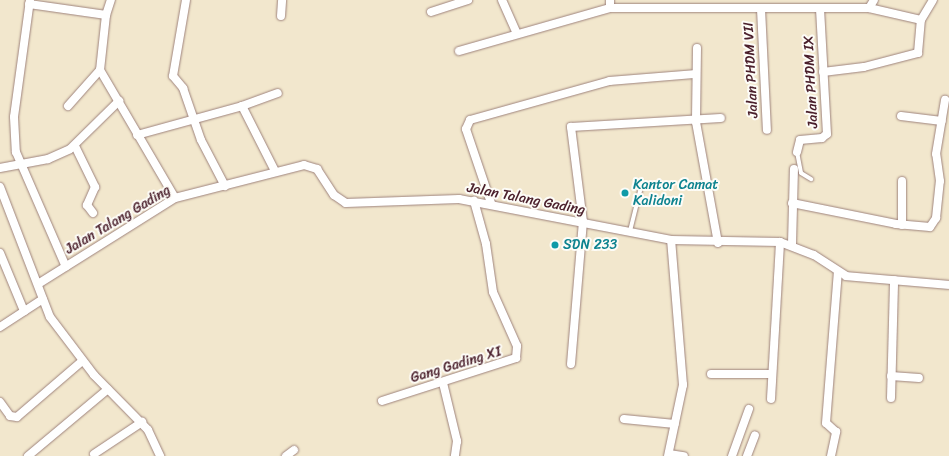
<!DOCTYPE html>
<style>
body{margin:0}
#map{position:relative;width:949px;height:456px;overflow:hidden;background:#f2e7cd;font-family:Sriracha,sans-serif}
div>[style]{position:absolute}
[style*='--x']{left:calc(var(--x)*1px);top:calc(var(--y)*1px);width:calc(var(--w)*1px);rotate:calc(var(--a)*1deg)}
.roads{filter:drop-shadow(0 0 1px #9e837c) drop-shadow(0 0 1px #9e837c)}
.lane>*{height:4px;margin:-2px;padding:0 2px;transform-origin:2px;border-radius:2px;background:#fff}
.street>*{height:8px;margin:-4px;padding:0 4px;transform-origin:4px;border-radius:4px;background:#fff}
.dots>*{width:11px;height:11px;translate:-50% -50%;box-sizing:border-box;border:2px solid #fdfcf7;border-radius:50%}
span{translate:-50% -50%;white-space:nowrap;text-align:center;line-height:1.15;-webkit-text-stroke:4px #fdfcf7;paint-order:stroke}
.street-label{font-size:14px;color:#4a1f2b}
.culture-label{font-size:14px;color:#0d838f}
.left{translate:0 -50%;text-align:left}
</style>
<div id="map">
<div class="roads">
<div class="lane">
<div style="--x:797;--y:152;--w:21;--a:79"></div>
<div style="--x:801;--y:173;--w:12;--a:31"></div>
<div style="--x:630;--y:231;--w:49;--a:-76"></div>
</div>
<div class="street">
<div style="--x:30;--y:0;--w:118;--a:97.8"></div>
<div style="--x:14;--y:117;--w:35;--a:87"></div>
<div style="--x:16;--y:152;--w:125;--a:66.5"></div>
<div style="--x:186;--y:0;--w:77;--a:99.7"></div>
<div style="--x:173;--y:76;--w:16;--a:50"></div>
<div style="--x:183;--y:88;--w:55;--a:70.9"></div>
<div style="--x:201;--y:140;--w:52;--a:62.4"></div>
<div style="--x:502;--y:0;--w:37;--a:66"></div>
<div style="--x:29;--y:4;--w:78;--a:8.1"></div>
<div style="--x:106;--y:15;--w:16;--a:-72"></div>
<div style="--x:610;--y:8;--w:8;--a:-90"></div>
<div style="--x:869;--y:8;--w:9;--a:-58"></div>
<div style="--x:761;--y:9;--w:121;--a:87.2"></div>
<div style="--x:431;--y:12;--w:39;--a:-18"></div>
<div style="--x:106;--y:15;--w:55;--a:96.2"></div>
<div style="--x:100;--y:70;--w:148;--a:59.6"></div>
<div style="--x:281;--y:16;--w:16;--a:-86"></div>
<div style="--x:697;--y:48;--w:74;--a:90.8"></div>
<div style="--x:696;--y:122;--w:123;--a:79.7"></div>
<div style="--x:459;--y:51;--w:157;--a:-15.9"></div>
<div style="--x:610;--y:8;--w:259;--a:0"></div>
<div style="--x:869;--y:8;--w:53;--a:13"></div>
<div style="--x:823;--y:72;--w:41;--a:-7"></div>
<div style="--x:864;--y:67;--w:56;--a:-14.5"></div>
<div style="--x:918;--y:53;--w:33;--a:-85"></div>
<div style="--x:921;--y:20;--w:23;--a:-59"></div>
<div style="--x:68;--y:106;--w:48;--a:-48.4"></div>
<div style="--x:901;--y:116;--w:41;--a:7"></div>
<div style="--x:137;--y:135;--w:109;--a:-15.4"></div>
<div style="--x:75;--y:146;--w:46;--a:64"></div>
<div style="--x:95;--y:187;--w:20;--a:114"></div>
<div style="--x:87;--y:205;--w:10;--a:53"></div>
<div style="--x:797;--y:152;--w:12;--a:-76"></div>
<div style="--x:800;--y:140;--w:22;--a:-5"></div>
<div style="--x:822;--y:138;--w:6;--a:-39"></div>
<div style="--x:827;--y:134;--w:125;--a:-93.2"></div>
<div style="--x:0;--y:168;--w:49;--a:-10.6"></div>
<div style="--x:48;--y:159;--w:24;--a:-24"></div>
<div style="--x:70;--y:149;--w:69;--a:-44.4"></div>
<div style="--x:275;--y:171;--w:73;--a:-116.9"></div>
<div style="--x:242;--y:106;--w:38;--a:-20"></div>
<div style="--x:0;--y:187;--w:139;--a:69"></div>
<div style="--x:50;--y:317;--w:73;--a:52.8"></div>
<div style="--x:94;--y:375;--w:77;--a:45.5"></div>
<div style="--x:148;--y:430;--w:29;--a:65"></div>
<div style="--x:491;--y:203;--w:78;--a:-108.7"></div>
<div style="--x:466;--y:129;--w:10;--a:-66"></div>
<div style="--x:470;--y:120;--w:145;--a:-15.6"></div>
<div style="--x:610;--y:81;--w:86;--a:-4.7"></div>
<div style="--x:792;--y:203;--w:106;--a:11.4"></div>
<div style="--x:896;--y:224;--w:34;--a:5"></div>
<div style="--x:930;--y:227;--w:11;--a:-56"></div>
<div style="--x:936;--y:218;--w:37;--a:-84"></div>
<div style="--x:940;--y:181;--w:27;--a:-98"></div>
<div style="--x:936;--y:154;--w:55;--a:-80.5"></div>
<div style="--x:902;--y:225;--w:44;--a:-90"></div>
<div style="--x:792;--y:244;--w:75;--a:-88.5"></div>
<div style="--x:0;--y:253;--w:63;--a:67.5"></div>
<div style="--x:38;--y:284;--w:162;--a:-32.1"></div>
<div style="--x:175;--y:198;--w:133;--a:-14.3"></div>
<div style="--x:304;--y:165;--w:14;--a:17"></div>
<div style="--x:317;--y:169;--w:31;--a:57"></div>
<div style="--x:334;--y:195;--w:14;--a:34"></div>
<div style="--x:346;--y:203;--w:113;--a:-2"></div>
<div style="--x:459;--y:199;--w:216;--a:10.9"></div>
<div style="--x:671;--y:240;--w:109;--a:1.1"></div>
<div style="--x:780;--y:242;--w:36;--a:21"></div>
<div style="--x:814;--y:255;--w:38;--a:33"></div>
<div style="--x:846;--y:276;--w:103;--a:5"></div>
<div style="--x:0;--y:327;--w:51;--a:-33.1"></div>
<div style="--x:571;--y:364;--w:143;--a:-85.2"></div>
<div style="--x:583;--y:222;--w:96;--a:-97.2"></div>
<div style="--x:571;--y:127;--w:150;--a:-3.4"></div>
<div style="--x:711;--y:374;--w:61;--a:0"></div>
<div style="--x:891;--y:376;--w:28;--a:4"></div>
<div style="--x:443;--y:383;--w:60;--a:76.4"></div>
<div style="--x:457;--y:441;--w:15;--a:98"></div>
<div style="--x:891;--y:398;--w:118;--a:-88.5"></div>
<div style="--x:771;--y:399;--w:157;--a:-86.7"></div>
<div style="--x:382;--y:401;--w:141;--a:-17.8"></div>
<div style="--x:516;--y:358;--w:12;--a:-85"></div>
<div style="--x:517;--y:346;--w:59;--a:-114"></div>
<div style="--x:493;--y:292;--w:49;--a:-98.3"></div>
<div style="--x:486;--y:244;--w:45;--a:-105.6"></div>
<div style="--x:0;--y:402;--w:17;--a:54"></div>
<div style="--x:10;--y:416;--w:7;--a:8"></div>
<div style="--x:17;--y:417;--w:86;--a:-40.7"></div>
<div style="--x:624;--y:419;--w:51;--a:5.6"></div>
<div style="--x:94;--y:454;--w:58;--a:-33.7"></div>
<div style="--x:669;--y:454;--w:15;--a:8"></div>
<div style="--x:28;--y:456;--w:104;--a:-39.9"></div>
<div style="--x:286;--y:456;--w:10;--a:-37"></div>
<div style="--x:668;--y:456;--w:73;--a:-78.1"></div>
<div style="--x:683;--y:385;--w:145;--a:-94.7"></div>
<div style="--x:732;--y:456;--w:50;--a:-70.1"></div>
<div style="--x:747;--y:456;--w:22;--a:-69"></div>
<div style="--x:831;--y:456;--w:25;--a:-78"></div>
<div style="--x:836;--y:432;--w:13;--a:-138"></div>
<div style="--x:826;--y:423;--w:151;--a:-85.5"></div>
</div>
</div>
<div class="dots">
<div style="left:625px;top:193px;background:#0f9aa8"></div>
<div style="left:555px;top:245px;background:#0f9aa8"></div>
</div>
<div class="street-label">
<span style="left:751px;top:70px;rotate:-93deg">Jalan PHDM VII</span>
<span style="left:811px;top:82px;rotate:-93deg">Jalan PHDM IX</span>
<span style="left:526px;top:199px;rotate:11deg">Jalan Talang Gading</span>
<span style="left:118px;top:220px;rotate:-31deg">Jalan Talang Gading</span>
<span style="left:456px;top:365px;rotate:-17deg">Gang Gading XI</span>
</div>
<div class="culture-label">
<span class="left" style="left:633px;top:193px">Kantor Camat<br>Kalidoni</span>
<span class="left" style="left:563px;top:245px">SDN 233</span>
</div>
</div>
